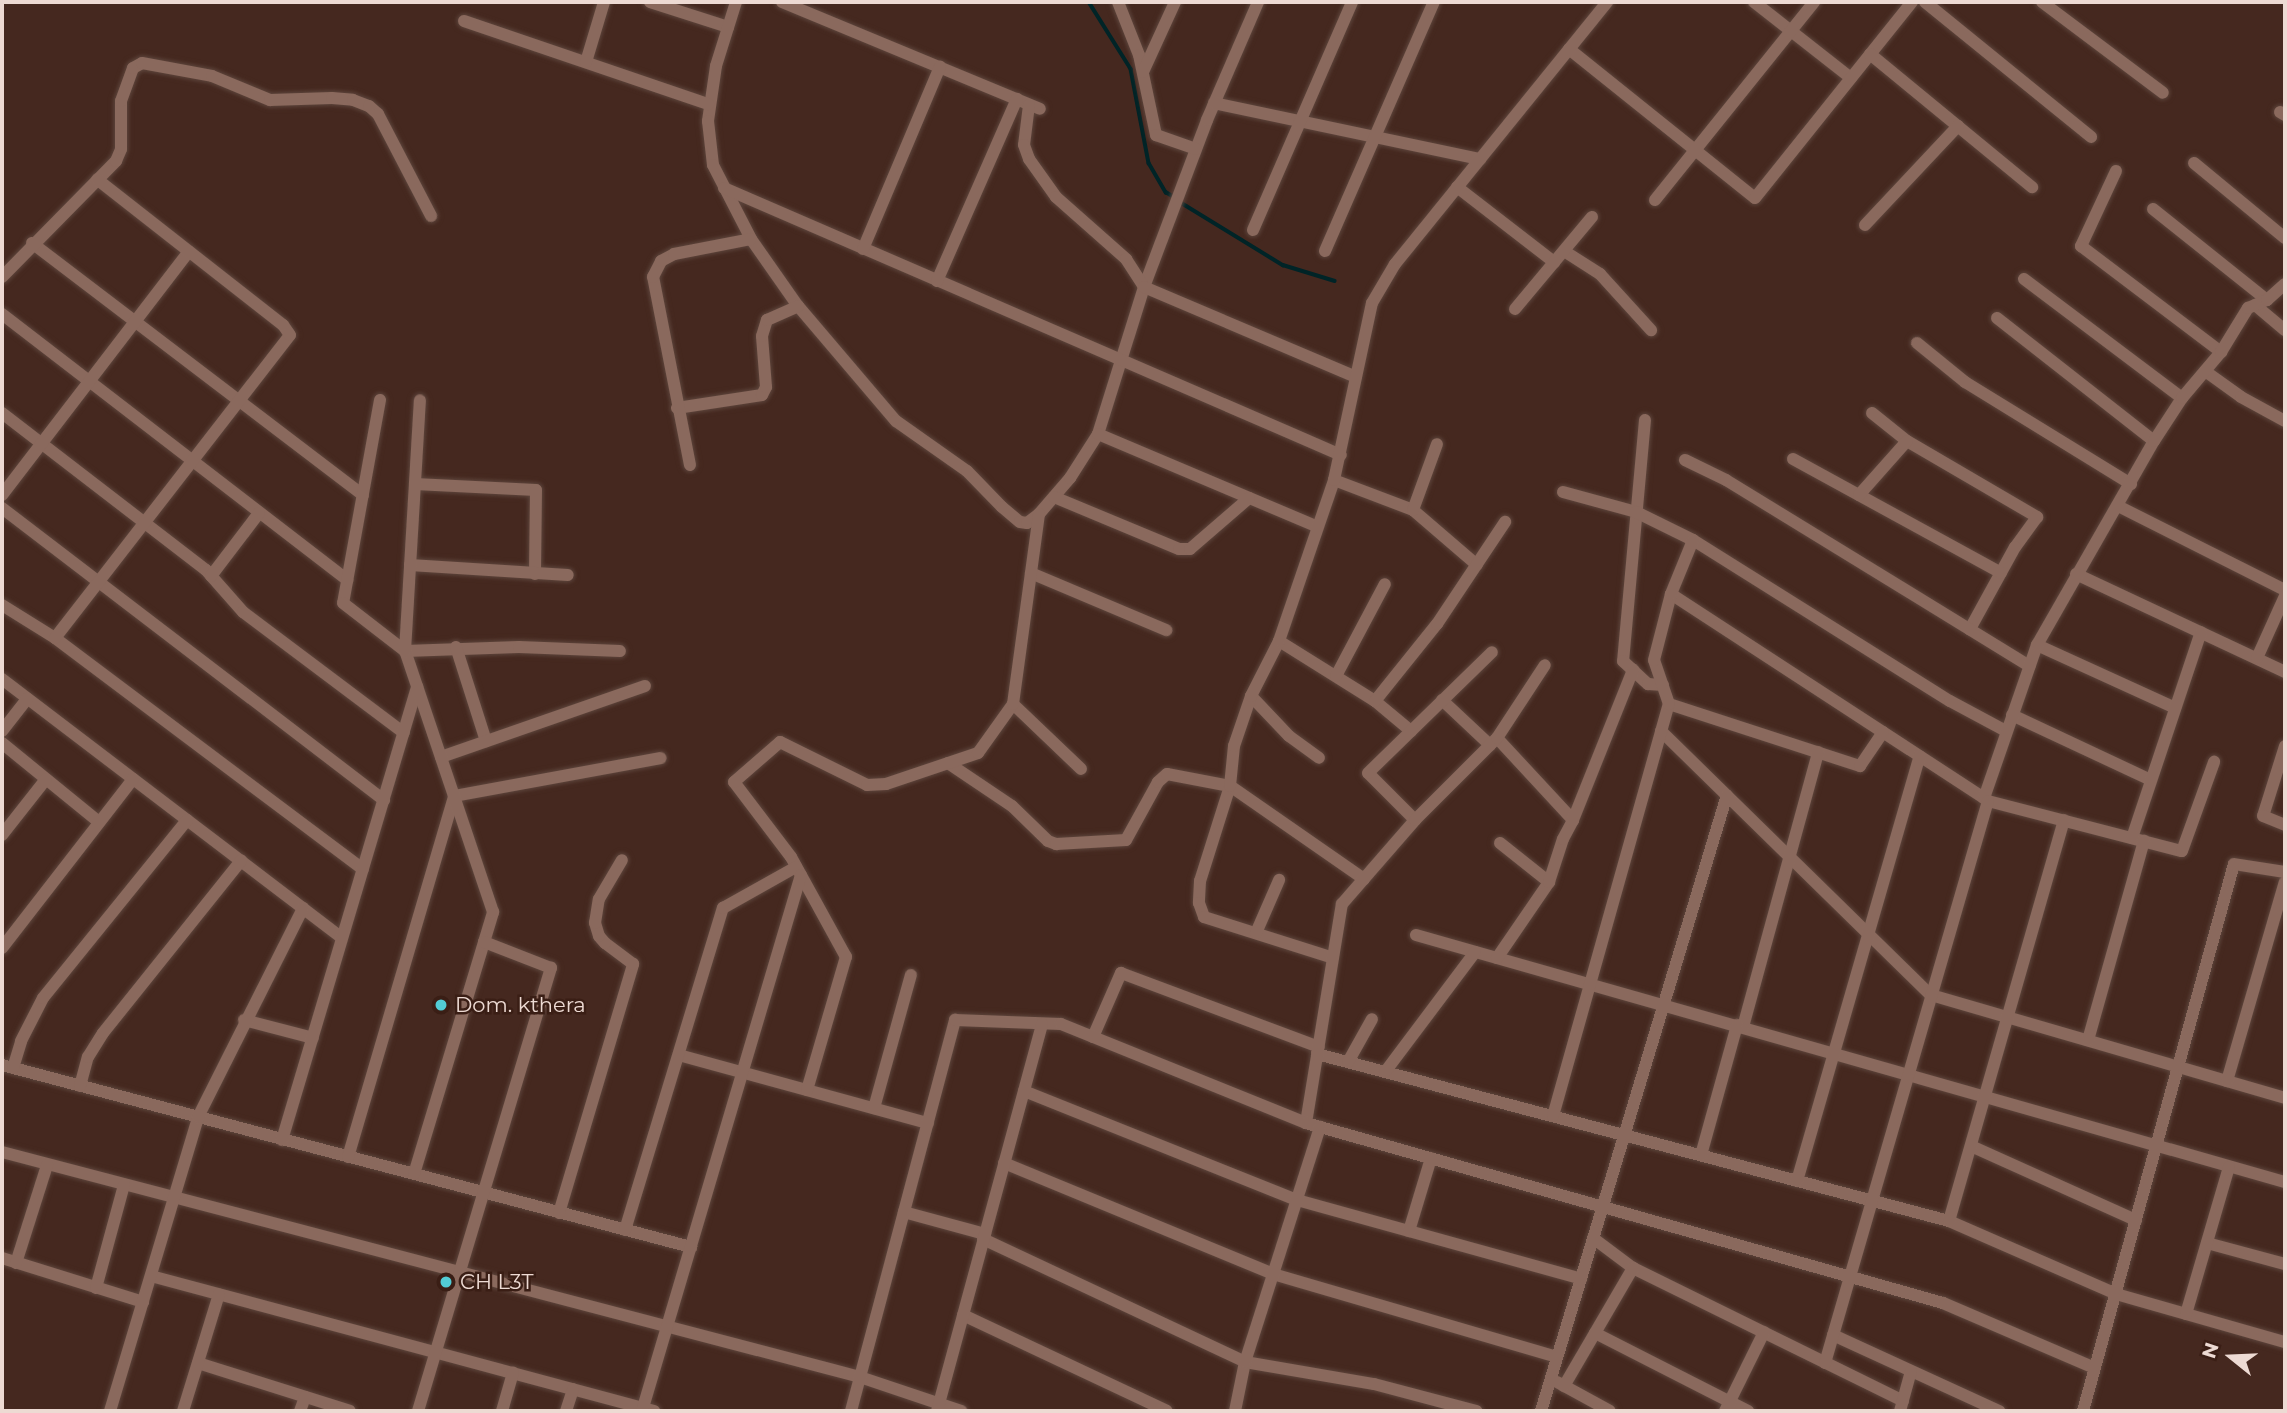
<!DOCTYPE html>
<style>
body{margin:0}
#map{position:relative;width:2287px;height:1413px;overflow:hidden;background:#45281f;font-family:Montserrat,sans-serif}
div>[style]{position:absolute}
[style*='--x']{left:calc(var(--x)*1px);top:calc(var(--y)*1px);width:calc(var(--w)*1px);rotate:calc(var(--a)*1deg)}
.stream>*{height:3.5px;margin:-1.75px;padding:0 1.75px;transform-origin:1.75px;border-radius:1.75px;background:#002427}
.roads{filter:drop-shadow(0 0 2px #5d453c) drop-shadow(0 0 2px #5d453c)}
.minor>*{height:12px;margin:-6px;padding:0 6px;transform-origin:6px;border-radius:6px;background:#8a695d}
.dots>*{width:19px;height:19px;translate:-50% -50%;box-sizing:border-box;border:4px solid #3a1e15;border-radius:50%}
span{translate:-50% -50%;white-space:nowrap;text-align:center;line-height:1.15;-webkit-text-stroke:5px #3a1e15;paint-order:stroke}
.poi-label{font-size:21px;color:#eddad3}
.left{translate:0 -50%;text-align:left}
.frame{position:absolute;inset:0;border:4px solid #eddad3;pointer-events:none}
.north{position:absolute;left:2196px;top:1322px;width:70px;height:70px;-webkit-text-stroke:5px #3a1e15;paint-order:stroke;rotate:288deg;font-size:19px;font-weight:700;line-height:28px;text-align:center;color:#eddad3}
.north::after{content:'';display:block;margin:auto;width:24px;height:32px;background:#eddad3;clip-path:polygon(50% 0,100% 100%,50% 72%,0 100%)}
</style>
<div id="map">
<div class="stream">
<div style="--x:1089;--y:2;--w:79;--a:57.9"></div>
<div style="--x:1131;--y:69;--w:96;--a:79.2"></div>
<div style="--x:1149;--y:163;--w:34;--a:60"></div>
<div style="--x:1166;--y:192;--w:9;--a:32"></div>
<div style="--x:1180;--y:202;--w:121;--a:31.5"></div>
<div style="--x:1283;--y:265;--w:54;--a:17.1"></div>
</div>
<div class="roads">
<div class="minor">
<div style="--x:650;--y:2;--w:82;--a:17.8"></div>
<div style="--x:736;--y:2;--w:67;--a:107.4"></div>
<div style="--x:716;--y:66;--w:56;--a:98.3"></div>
<div style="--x:708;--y:121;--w:44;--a:83.5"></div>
<div style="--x:713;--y:165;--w:83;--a:62.8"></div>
<div style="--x:751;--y:239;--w:82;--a:55"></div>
<div style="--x:798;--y:306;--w:151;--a:49.6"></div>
<div style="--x:896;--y:421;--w:87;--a:35.2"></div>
<div style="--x:967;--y:471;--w:50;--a:45.8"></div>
<div style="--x:1002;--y:507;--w:23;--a:40"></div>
<div style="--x:1020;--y:522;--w:7;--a:8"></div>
<div style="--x:1027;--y:523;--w:15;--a:-37"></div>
<div style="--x:1039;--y:514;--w:48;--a:-49.3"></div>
<div style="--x:1070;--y:478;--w:52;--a:-57.5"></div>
<div style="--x:1098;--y:434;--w:154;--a:-72.6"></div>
<div style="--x:1144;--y:287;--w:178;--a:-69.3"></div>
<div style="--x:1207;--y:120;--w:129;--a:-66.6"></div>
<div style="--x:782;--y:2;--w:279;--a:22.5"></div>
<div style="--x:1118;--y:2;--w:57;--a:68.4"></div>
<div style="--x:1139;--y:55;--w:82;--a:78"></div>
<div style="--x:1156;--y:135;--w:42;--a:19.3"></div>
<div style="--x:1754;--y:2;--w:123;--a:38.1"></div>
<div style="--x:1925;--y:2;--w:214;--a:39.1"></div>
<div style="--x:2042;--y:2;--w:151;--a:36.9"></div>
<div style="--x:464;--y:21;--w:258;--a:18.8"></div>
<div style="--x:1569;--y:49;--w:238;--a:38.7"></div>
<div style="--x:1755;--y:198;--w:251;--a:-51.3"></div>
<div style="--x:1870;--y:54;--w:210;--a:39.4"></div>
<div style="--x:586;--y:62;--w:63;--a:-73.3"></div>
<div style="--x:1143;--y:72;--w:77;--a:-65.4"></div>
<div style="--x:1214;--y:103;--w:272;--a:11.9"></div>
<div style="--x:1029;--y:105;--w:40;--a:97.1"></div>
<div style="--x:1024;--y:145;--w:15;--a:70"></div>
<div style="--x:1029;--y:159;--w:47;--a:54.6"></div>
<div style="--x:1056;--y:197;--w:94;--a:41.5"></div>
<div style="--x:1126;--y:259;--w:33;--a:57"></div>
<div style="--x:1144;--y:287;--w:230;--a:23"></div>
<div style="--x:2280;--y:112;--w:6;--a:31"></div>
<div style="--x:2194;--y:163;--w:118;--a:39.5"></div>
<div style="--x:2116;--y:171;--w:83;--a:115"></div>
<div style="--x:2081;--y:246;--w:176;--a:37.1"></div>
<div style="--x:1457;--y:187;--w:123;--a:37.7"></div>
<div style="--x:724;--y:188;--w:672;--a:23.4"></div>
<div style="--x:1655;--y:200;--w:254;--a:-51.2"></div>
<div style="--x:2153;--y:209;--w:146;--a:38.6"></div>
<div style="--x:1865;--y:225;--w:136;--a:-46.8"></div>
<div style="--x:1253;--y:230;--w:249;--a:-66.5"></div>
<div style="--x:32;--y:243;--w:416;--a:37.3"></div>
<div style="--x:863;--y:249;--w:198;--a:-67.1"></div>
<div style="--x:1325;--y:251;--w:272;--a:-66.4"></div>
<div style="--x:1564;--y:251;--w:43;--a:32.6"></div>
<div style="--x:1600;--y:274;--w:76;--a:47.7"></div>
<div style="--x:2;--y:277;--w:163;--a:-45.5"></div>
<div style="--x:116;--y:161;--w:13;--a:-67"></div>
<div style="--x:121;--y:149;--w:48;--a:-90"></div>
<div style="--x:121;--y:101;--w:35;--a:-70"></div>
<div style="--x:133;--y:68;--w:10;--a:-29"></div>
<div style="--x:142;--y:63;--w:71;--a:10.5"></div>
<div style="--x:212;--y:76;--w:63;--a:22.5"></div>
<div style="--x:270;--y:100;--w:62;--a:-1.8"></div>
<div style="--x:332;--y:98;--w:21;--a:5"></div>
<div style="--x:353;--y:100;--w:17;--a:21"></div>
<div style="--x:369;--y:106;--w:12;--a:42"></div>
<div style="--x:378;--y:114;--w:115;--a:62.5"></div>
<div style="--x:2024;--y:279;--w:198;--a:37"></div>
<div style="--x:937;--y:281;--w:199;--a:-66.3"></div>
<div style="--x:2255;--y:305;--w:39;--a:40"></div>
<div style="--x:1515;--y:309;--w:120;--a:-50.1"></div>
<div style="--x:2;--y:314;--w:436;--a:37.6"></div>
<div style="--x:1997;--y:318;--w:199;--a:38.1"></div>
<div style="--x:1917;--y:343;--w:62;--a:39.1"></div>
<div style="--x:1965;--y:382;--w:195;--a:31.6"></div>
<div style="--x:2205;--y:371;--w:44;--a:35.8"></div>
<div style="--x:2241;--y:397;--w:50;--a:28.6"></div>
<div style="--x:380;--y:400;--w:206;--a:100.3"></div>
<div style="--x:343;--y:603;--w:78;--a:37.7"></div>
<div style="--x:405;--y:651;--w:114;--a:-2"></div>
<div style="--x:519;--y:647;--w:101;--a:2.3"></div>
<div style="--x:677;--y:408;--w:86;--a:-8.7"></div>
<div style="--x:762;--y:395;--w:9;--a:-63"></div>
<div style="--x:766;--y:387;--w:51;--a:-94.5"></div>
<div style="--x:762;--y:336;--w:17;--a:-73"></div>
<div style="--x:767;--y:320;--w:34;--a:-24"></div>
<div style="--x:2;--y:413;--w:257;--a:37.6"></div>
<div style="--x:206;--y:570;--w:56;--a:48.6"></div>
<div style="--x:243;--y:612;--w:201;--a:36.9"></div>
<div style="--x:1872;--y:413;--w:45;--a:38.7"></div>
<div style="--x:1907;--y:441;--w:151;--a:30.3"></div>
<div style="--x:2037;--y:517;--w:37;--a:126"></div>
<div style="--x:2015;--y:547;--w:94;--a:118.8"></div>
<div style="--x:1645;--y:420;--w:242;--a:95.2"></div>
<div style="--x:1623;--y:661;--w:34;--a:43"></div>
<div style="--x:1648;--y:684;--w:15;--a:4"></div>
<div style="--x:1098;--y:434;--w:237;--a:22.9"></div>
<div style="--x:1793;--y:459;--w:237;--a:28.7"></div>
<div style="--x:1685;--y:460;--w:46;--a:26"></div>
<div style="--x:1726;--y:480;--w:356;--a:31.5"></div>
<div style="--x:690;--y:465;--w:192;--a:-101.1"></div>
<div style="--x:653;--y:277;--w:18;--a:-63"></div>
<div style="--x:661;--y:261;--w:15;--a:-28"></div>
<div style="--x:674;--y:254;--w:78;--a:-11"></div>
<div style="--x:1334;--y:480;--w:85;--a:20.8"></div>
<div style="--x:1413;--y:510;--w:84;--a:40.7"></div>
<div style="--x:415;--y:484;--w:121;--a:2.8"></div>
<div style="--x:536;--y:490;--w:84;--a:90.7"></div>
<div style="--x:1563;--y:492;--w:76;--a:15.3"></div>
<div style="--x:1636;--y:512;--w:64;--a:26.2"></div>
<div style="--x:1693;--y:540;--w:303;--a:32.1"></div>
<div style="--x:1950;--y:701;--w:64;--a:28.2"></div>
<div style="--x:2;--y:495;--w:307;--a:-52.5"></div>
<div style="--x:1859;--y:495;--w:72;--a:-48.4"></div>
<div style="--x:1054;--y:497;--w:135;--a:22.6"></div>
<div style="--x:1179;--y:549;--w:11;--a:0"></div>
<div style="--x:1190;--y:549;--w:78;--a:-40.8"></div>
<div style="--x:2118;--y:506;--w:187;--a:26.7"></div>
<div style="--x:2;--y:508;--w:481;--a:37.4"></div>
<div style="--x:1413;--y:510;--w:70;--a:-70"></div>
<div style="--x:410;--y:565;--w:158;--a:3.6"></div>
<div style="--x:1031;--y:573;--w:147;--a:22.9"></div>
<div style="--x:2076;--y:574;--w:231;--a:25.1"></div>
<div style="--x:211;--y:576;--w:79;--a:-52.7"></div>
<div style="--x:1671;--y:594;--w:379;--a:33.1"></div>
<div style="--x:1988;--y:801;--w:200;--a:14.5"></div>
<div style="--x:2182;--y:851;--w:95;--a:-70.2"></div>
<div style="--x:2;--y:605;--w:62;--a:31.9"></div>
<div style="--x:55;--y:638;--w:385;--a:36.9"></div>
<div style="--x:55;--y:638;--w:383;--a:-52.2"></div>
<div style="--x:290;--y:335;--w:12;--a:-125"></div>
<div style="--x:283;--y:325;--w:236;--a:-141.9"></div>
<div style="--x:1279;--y:641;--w:113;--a:32"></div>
<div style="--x:1375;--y:701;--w:47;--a:39.8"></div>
<div style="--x:2037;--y:645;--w:152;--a:24.5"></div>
<div style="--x:456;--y:647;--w:99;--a:72.3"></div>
<div style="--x:2257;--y:658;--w:68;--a:-65.7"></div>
<div style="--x:1336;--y:676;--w:104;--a:-62"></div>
<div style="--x:2;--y:679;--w:427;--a:37.3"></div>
<div style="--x:1251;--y:696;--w:55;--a:46.5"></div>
<div style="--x:1289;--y:736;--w:37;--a:36"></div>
<div style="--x:1442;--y:700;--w:66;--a:43.2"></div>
<div style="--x:1375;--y:701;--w:99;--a:-51.2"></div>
<div style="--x:1437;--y:624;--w:123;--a:-56.3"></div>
<div style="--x:1013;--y:704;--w:94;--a:43.7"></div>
<div style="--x:1669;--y:704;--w:201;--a:18"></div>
<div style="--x:1860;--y:766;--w:41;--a:-55.9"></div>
<div style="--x:2012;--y:715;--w:153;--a:25.1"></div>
<div style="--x:2;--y:731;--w:41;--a:-52"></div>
<div style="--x:1661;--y:731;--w:378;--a:44.4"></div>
<div style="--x:1931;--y:995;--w:369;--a:16.2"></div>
<div style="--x:1497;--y:738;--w:112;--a:47.2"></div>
<div style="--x:2;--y:743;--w:125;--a:39.2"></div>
<div style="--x:2285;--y:746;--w:73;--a:107.4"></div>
<div style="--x:2263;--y:816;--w:24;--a:22"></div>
<div style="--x:441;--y:757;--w:216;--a:-19.2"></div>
<div style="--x:948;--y:763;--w:77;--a:33.9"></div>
<div style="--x:1012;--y:806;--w:50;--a:44.2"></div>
<div style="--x:1048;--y:841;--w:9;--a:21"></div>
<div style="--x:1056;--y:844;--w:70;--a:-3.3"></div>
<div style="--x:1126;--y:840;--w:66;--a:-61.1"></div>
<div style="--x:1158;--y:782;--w:12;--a:-42"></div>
<div style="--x:1167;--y:774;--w:64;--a:10.8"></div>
<div style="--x:1230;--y:786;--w:100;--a:107.5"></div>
<div style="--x:1200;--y:881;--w:22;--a:93"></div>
<div style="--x:1199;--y:903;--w:15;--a:70"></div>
<div style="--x:1204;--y:917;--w:135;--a:17.6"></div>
<div style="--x:1984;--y:798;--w:162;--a:-70.9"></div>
<div style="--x:2037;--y:645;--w:235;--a:-60.2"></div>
<div style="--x:2154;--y:441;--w:51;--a:-56.9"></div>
<div style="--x:2182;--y:398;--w:60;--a:-49.7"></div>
<div style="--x:2221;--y:352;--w:52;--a:-58.5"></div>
<div style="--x:2248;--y:308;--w:21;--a:-23"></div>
<div style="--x:2267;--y:300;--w:24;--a:-42"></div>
<div style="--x:1415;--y:820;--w:66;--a:-135"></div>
<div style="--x:1368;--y:773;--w:173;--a:-44.3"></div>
<div style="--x:2;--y:835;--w:71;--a:-51.8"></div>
<div style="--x:2132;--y:838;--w:217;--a:-71.5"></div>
<div style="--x:1500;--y:843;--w:63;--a:38.5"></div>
<div style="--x:1364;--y:879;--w:163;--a:-145.2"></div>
<div style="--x:1230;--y:786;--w:40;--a:-84.3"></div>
<div style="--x:1234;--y:746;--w:53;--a:-71.2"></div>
<div style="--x:1251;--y:696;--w:62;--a:-63"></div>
<div style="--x:1279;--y:641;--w:170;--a:-71.1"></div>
<div style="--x:1334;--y:480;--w:181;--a:-77.9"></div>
<div style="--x:1372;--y:303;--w:45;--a:-59.5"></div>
<div style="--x:1395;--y:264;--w:337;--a:-51"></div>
<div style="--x:1256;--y:933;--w:58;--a:-66.5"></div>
<div style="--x:1416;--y:935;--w:903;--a:15.87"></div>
<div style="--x:2;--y:948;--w:214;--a:-52.2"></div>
<div style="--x:1497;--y:958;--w:92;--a:-55.6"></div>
<div style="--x:1549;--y:882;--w:45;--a:-72"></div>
<div style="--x:1563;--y:839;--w:21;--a:-62"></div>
<div style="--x:1573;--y:820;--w:162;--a:-68.2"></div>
<div style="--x:244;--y:1020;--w:71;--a:14.6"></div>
<div style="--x:1743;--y:1027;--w:285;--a:-74.7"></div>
<div style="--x:1093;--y:1037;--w:70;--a:-66.4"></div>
<div style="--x:1121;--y:973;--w:211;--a:20.5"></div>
<div style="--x:2088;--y:1040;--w:207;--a:-74.3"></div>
<div style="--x:1317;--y:1054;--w:654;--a:14.8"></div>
<div style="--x:1949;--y:1221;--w:182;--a:23.6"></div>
<div style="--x:2116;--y:1294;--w:176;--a:15.9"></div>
<div style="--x:679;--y:1055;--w:258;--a:15.3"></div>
<div style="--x:1348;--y:1062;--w:49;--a:-60.8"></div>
<div style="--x:2;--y:1065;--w:713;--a:14.8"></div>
<div style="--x:13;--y:1068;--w:28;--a:-73"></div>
<div style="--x:21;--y:1041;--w:48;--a:-62.9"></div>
<div style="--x:43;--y:998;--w:229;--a:-51"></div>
<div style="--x:1385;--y:1072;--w:150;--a:-53.1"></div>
<div style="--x:2227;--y:1081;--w:207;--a:-73.8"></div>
<div style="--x:80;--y:1086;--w:30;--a:-75"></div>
<div style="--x:88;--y:1057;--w:28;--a:-58"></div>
<div style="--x:103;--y:1033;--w:221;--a:-51.3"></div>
<div style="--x:807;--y:1090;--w:139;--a:-73.7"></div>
<div style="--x:846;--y:957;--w:114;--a:-118.8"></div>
<div style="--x:791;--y:857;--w:94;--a:-127.2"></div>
<div style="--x:734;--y:782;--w:61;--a:-41"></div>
<div style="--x:780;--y:742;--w:97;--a:26.3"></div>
<div style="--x:867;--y:785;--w:19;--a:-3"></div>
<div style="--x:886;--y:784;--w:97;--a:-18.6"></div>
<div style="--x:978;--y:753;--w:60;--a:-54.5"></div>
<div style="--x:1013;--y:704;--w:192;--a:-82.2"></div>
<div style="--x:1024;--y:1091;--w:294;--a:21.8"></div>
<div style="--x:1297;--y:1200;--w:295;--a:15.5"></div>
<div style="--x:874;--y:1108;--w:138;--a:-74.5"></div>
<div style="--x:1553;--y:1116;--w:428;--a:-74.3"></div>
<div style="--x:1669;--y:704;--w:46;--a:-108.8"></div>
<div style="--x:1654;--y:660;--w:68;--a:-75.6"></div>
<div style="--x:1671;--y:594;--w:58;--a:-67.8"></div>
<div style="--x:1306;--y:1123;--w:222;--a:-80.7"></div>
<div style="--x:1342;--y:904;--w:111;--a:-49"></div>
<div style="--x:1415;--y:820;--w:116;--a:-45"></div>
<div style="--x:1497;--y:738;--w:87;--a:-56.7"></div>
<div style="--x:282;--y:1140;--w:473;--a:-73.4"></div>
<div style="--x:1971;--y:1146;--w:181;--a:24.2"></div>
<div style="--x:2;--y:1152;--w:887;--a:14.69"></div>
<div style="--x:860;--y:1377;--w:107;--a:18.6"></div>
<div style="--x:1701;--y:1155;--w:135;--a:-74.5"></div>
<div style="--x:348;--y:1157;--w:376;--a:-73.6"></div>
<div style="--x:454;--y:796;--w:210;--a:-10.4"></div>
<div style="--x:1004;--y:1163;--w:291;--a:22.4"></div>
<div style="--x:1273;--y:1274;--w:296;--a:16.3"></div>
<div style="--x:414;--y:1174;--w:274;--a:-73.2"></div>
<div style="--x:493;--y:912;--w:275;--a:-108.6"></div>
<div style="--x:405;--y:651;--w:251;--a:-86.6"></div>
<div style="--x:1797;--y:1181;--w:442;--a:-73.9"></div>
<div style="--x:904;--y:1212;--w:84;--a:15.2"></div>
<div style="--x:559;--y:1213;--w:260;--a:-73.4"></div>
<div style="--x:633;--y:964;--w:35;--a:-143"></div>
<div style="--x:605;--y:943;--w:9;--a:-131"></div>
<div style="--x:599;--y:936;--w:14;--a:-107"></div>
<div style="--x:595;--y:923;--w:24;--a:-81"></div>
<div style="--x:599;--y:899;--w:45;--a:-59.5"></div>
<div style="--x:1949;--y:1221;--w:417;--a:-74"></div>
<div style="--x:625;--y:1230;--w:337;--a:-73.1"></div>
<div style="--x:723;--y:908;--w:84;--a:-29.3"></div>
<div style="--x:1409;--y:1231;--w:76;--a:-73.2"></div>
<div style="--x:1593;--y:1238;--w:50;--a:36.9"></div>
<div style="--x:1633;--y:1268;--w:301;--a:26.2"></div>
<div style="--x:983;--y:1239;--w:289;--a:25.1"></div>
<div style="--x:1245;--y:1362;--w:131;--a:9.7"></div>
<div style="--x:1374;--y:1384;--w:106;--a:14.8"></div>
<div style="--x:2207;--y:1243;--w:81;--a:15.1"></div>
<div style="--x:2;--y:1258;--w:148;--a:17.3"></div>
<div style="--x:16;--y:1263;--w:103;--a:-72.4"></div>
<div style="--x:151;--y:1276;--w:521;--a:15.02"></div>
<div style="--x:96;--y:1288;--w:107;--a:-74.8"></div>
<div style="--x:2186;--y:1314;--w:153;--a:-73.7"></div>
<div style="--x:963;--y:1315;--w:225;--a:25.2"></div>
<div style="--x:1595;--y:1333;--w:172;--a:27"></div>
<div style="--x:1833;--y:1335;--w:183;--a:24.6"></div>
<div style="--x:198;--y:1363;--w:159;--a:17.5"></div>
<div style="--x:1825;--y:1363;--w:585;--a:-73.83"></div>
<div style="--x:1557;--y:1382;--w:60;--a:28.7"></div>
<div style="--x:1564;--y:1386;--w:137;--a:-59.7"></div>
<div style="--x:110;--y:1411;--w:307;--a:-73.3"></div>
<div style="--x:198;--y:1117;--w:234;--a:-63.3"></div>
<div style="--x:183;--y:1411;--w:122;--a:-72.9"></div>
<div style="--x:300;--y:1411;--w:15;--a:-70"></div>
<div style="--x:418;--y:1411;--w:463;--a:-73.3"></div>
<div style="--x:551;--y:968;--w:72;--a:-158.8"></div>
<div style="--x:502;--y:1411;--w:40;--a:-74"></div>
<div style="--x:566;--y:1411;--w:23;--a:-72"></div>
<div style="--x:642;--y:1411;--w:559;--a:-73.48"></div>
<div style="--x:851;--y:1411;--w:405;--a:-75.1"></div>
<div style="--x:955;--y:1020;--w:106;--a:2.2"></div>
<div style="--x:1061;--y:1024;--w:264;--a:22"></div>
<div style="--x:1306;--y:1123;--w:662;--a:15.78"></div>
<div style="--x:1943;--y:1303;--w:165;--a:23.2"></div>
<div style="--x:937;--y:1411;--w:401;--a:-74.8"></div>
<div style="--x:1235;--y:1411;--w:50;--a:-78.5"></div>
<div style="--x:1245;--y:1362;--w:247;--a:-72.3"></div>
<div style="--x:1541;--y:1411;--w:643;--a:-73.2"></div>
<div style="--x:1725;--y:1411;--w:88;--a:-63.7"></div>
<div style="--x:1900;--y:1411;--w:41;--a:-74.6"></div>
<div style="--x:2083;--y:1411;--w:567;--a:-74.57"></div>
<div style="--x:2234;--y:864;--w:52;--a:8.9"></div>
</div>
</div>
<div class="dots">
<div style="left:441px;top:1005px;background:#52ccd5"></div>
<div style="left:446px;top:1282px;background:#52ccd5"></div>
</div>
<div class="poi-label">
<span class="left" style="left:455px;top:1005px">Dom. kthera</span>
<span class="left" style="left:460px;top:1282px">CH L3T</span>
</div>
<div class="frame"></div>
<div class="north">N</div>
</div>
